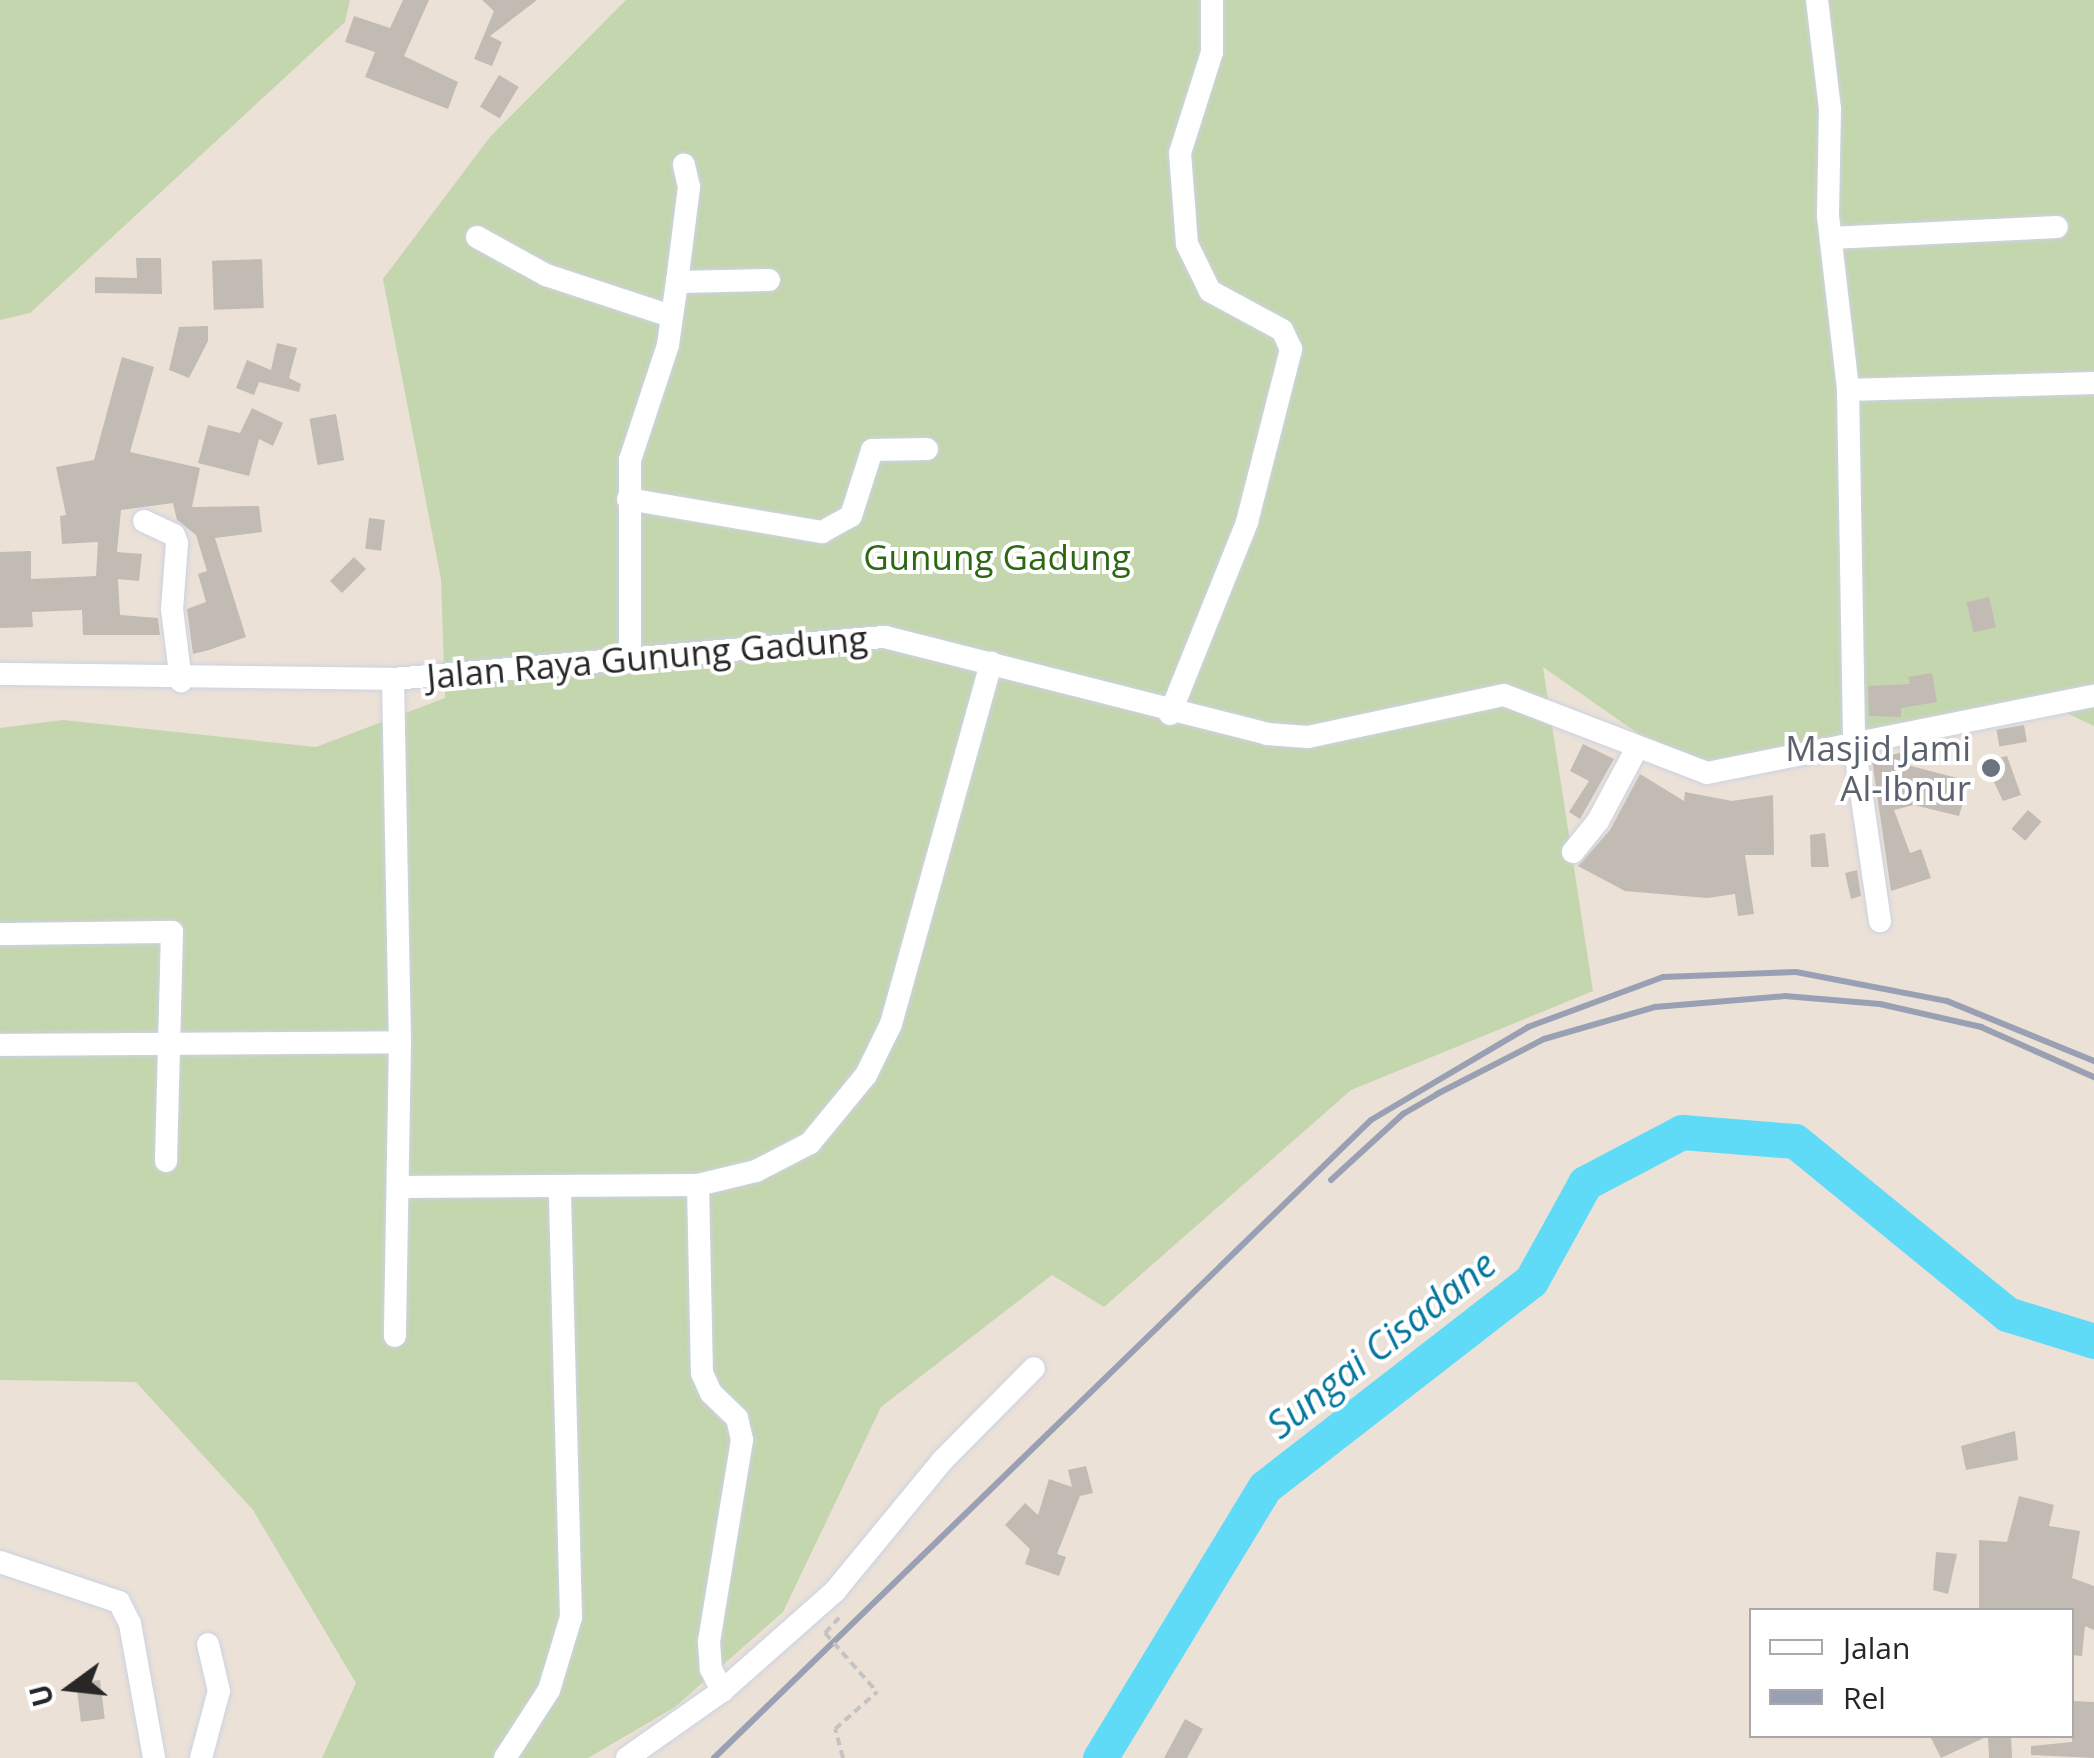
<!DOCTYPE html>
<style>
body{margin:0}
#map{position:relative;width:2094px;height:1758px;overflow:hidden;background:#ebe1d7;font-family:"Open Sans",sans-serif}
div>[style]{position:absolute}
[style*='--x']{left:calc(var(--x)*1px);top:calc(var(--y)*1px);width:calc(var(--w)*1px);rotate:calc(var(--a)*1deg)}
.cemetery>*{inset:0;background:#c4d6ad}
.river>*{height:35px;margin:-17.5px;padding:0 17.5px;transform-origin:17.5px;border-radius:17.5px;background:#60dbf7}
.building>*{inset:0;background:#c2bbb4;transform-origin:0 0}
.path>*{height:4px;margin-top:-2px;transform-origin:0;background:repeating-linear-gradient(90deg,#c3c3c3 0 8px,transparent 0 13px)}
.roads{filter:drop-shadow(0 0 2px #ccd2e2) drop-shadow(0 0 2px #ccd2e2)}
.minor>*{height:22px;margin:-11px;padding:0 11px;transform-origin:11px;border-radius:11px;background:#fff}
.rail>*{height:6px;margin:-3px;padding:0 3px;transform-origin:3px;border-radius:3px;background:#9aa0b3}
.path-bridge>*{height:4px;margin-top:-2px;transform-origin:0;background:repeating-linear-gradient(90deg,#c3c3c3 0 8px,transparent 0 13px)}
.dots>*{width:28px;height:28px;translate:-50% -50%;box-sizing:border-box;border:5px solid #fff;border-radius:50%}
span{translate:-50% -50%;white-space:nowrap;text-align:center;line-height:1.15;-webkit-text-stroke:8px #fff;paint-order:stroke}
.park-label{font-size:35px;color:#2c6714}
.street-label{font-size:35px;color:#272727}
.worship-label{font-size:35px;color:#5b616d}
.right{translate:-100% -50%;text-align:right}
.water-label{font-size:38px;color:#04769e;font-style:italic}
.legend{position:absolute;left:1749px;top:1608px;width:325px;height:130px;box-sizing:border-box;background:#fff;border:2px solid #a9a9a9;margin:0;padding:12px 18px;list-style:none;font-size:30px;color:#272727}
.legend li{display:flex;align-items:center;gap:20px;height:50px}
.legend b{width:50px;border:2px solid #a9a9a9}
.north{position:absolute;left:20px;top:1638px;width:100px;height:100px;-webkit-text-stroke:8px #fff;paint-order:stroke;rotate:255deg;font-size:28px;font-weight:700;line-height:40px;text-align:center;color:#272727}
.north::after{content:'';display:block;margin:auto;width:35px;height:45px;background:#272727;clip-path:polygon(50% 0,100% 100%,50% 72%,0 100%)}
</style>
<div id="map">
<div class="cemetery">
<div style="clip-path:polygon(0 0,350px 0,345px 22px,30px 313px,0 320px)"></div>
<div style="clip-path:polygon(626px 0,2094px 0,2094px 726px,2052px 706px,1854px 743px,1683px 765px,1543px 667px,1593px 991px,1351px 1090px,1104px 1307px,1052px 1275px,881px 1407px,783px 1612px,675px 1707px,588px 1758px,322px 1758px,356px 1683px,253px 1510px,136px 1382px,0 1380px,0 728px,63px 720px,316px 747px,445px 698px,441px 579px,383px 279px,490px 137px)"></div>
</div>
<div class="river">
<div style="--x:1100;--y:1758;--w:317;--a:-58.7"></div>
<div style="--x:1265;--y:1487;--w:336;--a:-37.8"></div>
<div style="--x:1531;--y:1281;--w:112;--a:-61.1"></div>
<div style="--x:1585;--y:1183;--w:110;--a:-27.7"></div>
<div style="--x:1682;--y:1132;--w:113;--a:4.6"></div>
<div style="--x:1795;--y:1141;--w:274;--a:39.2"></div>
<div style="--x:2007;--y:1314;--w:91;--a:17.2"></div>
</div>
<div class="building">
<div style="clip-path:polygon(403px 0,429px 0,404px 56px,458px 82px,448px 109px,365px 77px,375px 52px,345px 42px,354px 16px,390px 28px)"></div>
<div style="clip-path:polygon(482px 0,537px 0,490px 36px,502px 42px,492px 66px,474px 59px,494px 11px)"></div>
<div style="left:499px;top:75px;width:23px;height:37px;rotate:31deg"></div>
<div style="clip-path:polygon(136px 258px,161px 258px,162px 294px,95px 293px,95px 277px,137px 278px)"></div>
<div style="left:262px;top:259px;width:49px;height:50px;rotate:88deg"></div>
<div style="clip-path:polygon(208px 326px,208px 341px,189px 378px,169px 370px,179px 327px)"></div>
<div style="clip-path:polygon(277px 343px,297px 348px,289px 378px,301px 384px,299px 392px,259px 382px,254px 395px,236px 388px,247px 360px,271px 370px)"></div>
<div style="clip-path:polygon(122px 357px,154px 367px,130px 452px,200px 468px,192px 507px,259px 506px,262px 532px,215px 538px,246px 637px,209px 650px,193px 654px,187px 609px,206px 602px,198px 574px,207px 571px,196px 535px,177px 520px,173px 503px,121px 510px,117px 552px,142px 554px,139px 581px,118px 579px,120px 615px,158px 618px,160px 635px,83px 635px,82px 610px,32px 612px,33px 627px,0 628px,0 552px,31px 551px,31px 579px,96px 576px,98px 542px,62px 544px,60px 516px,66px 515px,56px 467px,94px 460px)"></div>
<div style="clip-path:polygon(252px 408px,283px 423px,273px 446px,259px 439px,249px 476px,198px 463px,208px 425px,240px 433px)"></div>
<div style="left:336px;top:414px;width:47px;height:27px;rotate:80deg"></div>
<div style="left:369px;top:518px;width:16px;height:31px;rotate:7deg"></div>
<div style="left:354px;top:557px;width:17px;height:34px;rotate:45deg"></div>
<div style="left:1989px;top:597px;width:31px;height:23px;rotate:77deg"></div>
<div style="clip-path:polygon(1932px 673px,1937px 702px,1901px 708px,1901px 717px,1869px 716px,1868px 686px,1910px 684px,1908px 677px)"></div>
<div style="left:2024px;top:725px;width:17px;height:28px;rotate:80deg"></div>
<div style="clip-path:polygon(1583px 744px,1614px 759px,1580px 819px,1569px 812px,1589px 781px,1570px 771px)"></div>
<div style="clip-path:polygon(1907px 751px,1911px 766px,1969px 781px,1959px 816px,1914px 805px,1894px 810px,1910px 853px,1921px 849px,1931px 878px,1891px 891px,1872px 760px)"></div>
<div style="clip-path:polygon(2007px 756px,2021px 795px,2003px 801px,1984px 761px)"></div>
<div style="clip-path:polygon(1640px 774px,1684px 801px,1685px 792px,1732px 801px,1773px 795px,1774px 855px,1745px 855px,1754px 914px,1738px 916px,1735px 894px,1707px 898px,1625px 891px,1578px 866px,1610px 830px)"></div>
<div style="left:2028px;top:810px;width:18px;height:25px;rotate:41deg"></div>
<div style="clip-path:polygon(1825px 833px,1829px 867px,1811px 867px,1810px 835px)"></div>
<div style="clip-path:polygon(1857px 870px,1861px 896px,1851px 899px,1845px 873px)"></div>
<div style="clip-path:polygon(2015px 1431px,2018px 1460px,1966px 1470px,1961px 1446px)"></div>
<div style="clip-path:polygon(1086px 1466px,1093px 1493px,1080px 1496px,1057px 1554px,1066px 1557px,1059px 1576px,1025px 1564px,1030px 1549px,1005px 1525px,1025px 1503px,1038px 1515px,1049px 1479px,1072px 1487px,1068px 1470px)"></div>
<div style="clip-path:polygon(2019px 1496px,2054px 1505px,2049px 1526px,2080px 1531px,2072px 1578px,2094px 1586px,2094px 1630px,2085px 1626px,2082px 1656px,2072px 1655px,2072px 1610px,1979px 1610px,1979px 1540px,2007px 1542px)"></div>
<div style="clip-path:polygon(1936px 1552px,1957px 1554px,1948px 1594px,1933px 1590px)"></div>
<div style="left:100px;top:1680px;width:39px;height:24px;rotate:83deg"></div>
<div style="clip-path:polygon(2072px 1701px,2094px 1702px,2094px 1758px,2031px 1755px,2031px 1746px,2072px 1742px)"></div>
<div style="clip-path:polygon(1185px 1719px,1203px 1729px,1187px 1758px,1164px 1758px)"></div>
<div style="clip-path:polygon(1930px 1736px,2011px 1736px,2012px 1758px,1989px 1758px,1988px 1736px,1941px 1758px)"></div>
</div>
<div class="path">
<div style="--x:825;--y:1633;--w:25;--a:-47"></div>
<div style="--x:843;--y:1758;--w:30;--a:-105"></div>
<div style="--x:835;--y:1729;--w:56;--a:-41.4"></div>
</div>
<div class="roads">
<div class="minor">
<div style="--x:1817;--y:0;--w:110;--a:83.2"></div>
<div style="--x:1830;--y:109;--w:107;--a:91.1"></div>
<div style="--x:1828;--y:216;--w:175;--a:83.4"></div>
<div style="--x:1848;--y:390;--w:353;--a:89"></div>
<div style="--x:1854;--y:743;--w:180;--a:81.7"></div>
<div style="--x:477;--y:237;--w:79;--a:28.8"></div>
<div style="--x:546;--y:275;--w:132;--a:18.2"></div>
<div style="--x:1831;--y:238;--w:226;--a:-2.8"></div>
<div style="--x:677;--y:282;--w:96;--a:-82.8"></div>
<div style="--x:689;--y:187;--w:23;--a:-103"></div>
<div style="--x:1848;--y:390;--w:246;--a:-1.6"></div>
<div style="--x:628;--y:499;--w:197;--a:9.7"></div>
<div style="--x:822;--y:532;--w:33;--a:-29"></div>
<div style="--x:851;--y:516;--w:69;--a:-72.3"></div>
<div style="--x:872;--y:450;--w:55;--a:-1"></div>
<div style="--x:144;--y:521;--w:33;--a:25"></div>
<div style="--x:174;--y:535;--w:9;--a:69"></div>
<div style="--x:177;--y:543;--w:66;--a:94.3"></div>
<div style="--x:172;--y:609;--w:73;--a:82.9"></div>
<div style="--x:630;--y:657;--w:197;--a:-90"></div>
<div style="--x:630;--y:460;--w:121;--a:-71.7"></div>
<div style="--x:668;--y:345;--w:64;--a:-81.9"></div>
<div style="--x:677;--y:282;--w:92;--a:-1.2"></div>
<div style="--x:0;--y:674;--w:393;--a:0.7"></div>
<div style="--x:393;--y:679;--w:494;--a:-4.9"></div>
<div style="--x:885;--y:637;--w:394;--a:14.2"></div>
<div style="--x:1267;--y:734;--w:41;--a:4.2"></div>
<div style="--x:1308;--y:737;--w:200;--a:-12.1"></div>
<div style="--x:1504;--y:695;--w:217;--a:21"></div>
<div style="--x:1707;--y:773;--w:395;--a:-11.3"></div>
<div style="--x:393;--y:679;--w:363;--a:88.9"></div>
<div style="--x:400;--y:1042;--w:294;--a:91"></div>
<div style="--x:1170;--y:714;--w:207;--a:-68.1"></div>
<div style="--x:1247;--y:522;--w:179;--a:-75.7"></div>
<div style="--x:1291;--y:349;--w:21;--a:-115"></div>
<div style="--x:1282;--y:330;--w:82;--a:-151.6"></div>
<div style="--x:1210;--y:291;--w:52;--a:-116.1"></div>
<div style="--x:1187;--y:244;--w:91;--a:-94.4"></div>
<div style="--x:1180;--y:153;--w:106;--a:-72.4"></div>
<div style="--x:1212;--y:52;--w:52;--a:-90"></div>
<div style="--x:1573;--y:852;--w:40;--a:-51"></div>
<div style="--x:1598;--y:821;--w:83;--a:-61.9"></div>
<div style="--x:0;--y:934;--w:172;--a:-0.7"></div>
<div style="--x:172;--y:932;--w:229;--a:91.5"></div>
<div style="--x:0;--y:1045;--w:400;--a:-0.4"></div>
<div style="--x:698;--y:1185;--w:188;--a:88.8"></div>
<div style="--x:702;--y:1373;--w:22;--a:66"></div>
<div style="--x:711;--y:1393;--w:36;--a:44"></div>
<div style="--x:737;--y:1418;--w:23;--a:77"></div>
<div style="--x:742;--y:1440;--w:205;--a:99.3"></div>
<div style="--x:709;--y:1642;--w:27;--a:86"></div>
<div style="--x:711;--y:1669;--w:25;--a:63"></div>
<div style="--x:400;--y:1187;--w:298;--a:-0.4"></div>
<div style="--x:698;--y:1185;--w:60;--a:-13.6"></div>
<div style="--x:756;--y:1171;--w:61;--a:-27.4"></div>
<div style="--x:810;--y:1143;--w:88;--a:-50.5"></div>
<div style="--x:866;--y:1075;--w:57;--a:-63.9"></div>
<div style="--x:891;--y:1024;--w:375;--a:-74.5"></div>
<div style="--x:0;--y:1562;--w:126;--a:18.6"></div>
<div style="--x:119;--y:1602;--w:25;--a:63"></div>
<div style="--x:130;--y:1624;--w:136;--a:79.8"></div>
<div style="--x:201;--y:1758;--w:69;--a:-75"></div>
<div style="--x:219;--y:1691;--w:48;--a:-103.2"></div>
<div style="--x:505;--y:1758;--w:81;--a:-57.1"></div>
<div style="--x:549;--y:1690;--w:76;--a:-73.2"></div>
<div style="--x:571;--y:1617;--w:431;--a:-91.5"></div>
<div style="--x:627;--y:1758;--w:116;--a:-35.2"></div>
<div style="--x:722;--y:1691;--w:151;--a:-41.5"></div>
<div style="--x:835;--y:1591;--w:170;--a:-50.5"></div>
<div style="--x:943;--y:1460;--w:129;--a:-45.3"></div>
</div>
</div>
<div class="rail">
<div style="--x:1331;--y:1180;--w:98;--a:-42.5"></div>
<div style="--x:1403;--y:1114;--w:39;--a:-30"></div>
<div style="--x:1437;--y:1094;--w:120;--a:-27.2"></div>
<div style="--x:1544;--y:1039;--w:116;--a:-16.1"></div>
<div style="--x:1655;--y:1007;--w:130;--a:-4.8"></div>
<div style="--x:1785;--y:996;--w:95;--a:4.8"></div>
<div style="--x:1880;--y:1004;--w:104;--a:12.8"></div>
<div style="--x:1981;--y:1027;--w:124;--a:23.9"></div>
<div style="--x:714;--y:1758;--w:916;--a:-44.16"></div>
<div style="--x:1371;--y:1120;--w:182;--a:-30.6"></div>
<div style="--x:1528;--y:1027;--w:144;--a:-20.3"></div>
<div style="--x:1663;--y:977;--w:133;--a:-2.2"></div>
<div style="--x:1796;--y:972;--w:154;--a:10.9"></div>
<div style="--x:1947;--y:1001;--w:159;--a:22.2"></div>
</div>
<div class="path-bridge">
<div style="--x:825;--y:1633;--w:79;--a:48.6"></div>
</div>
<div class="dots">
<div style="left:1991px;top:768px;background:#6b7280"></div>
</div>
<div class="park-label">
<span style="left:997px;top:557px">Gunung Gadung</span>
</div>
<div class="street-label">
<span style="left:647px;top:657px;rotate:-5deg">Jalan Raya Gunung Gadung</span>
</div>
<div class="worship-label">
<span class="right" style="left:1971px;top:768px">Masjid Jami<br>Al-Ibnur</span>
</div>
<div class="water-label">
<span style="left:1381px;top:1344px;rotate:-38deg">Sungai Cisadane</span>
</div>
<ul class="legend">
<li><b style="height:12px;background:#fff"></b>Jalan</li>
<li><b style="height:12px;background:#9aa0b3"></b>Rel</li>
</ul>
<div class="north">U</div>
</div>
